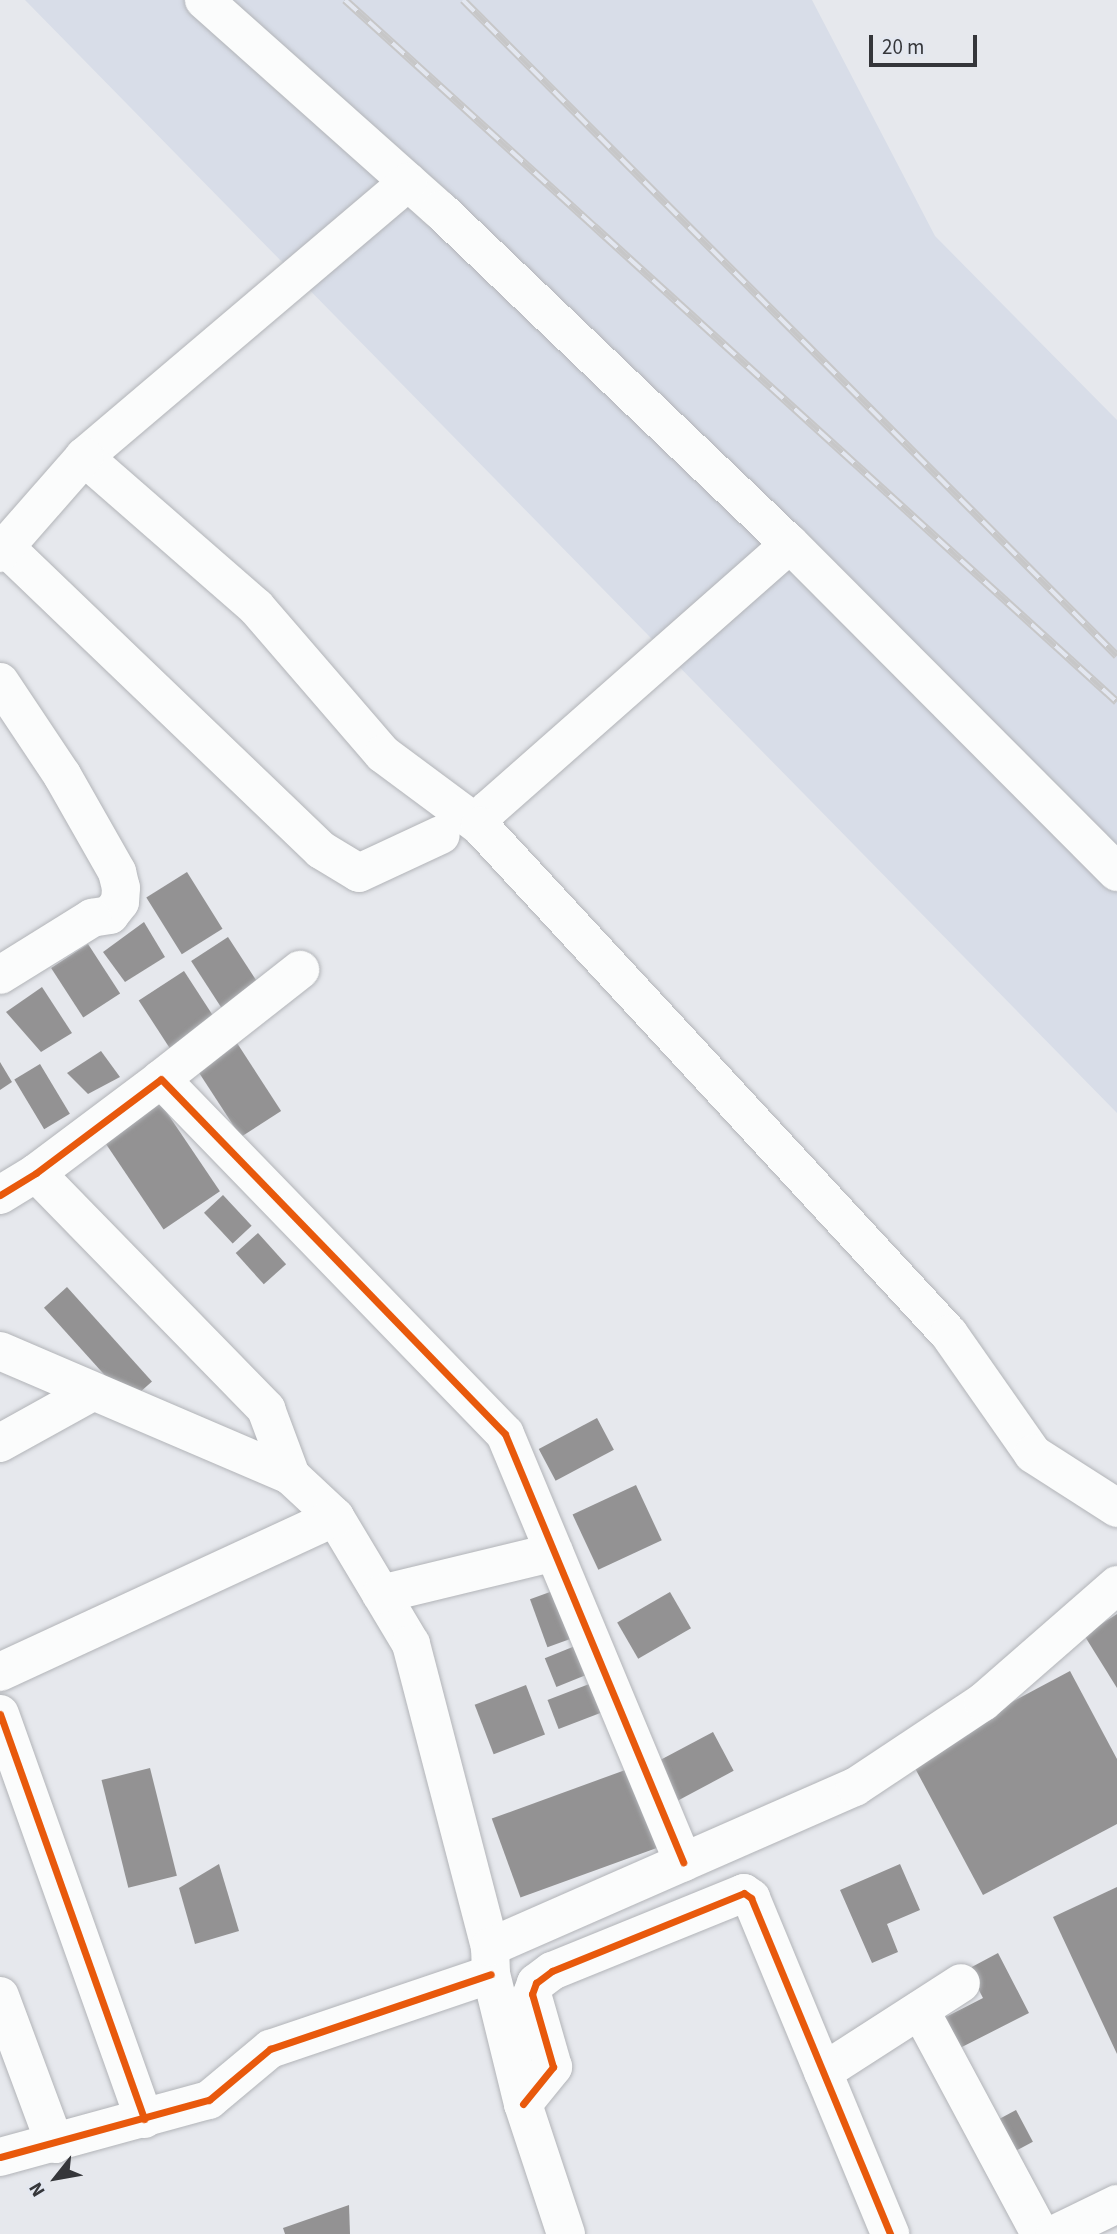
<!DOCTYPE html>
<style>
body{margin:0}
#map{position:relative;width:1117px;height:2234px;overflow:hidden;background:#e6e8ed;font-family:"Source Sans 3",sans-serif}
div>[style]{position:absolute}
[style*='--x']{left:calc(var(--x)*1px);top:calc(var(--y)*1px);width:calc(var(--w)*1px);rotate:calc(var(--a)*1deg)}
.built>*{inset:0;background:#d8dde8}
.building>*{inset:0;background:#939293;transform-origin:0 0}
.roads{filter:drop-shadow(0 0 2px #b2b4b8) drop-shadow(0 0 2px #b2b4b8)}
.minor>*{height:38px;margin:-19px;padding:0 19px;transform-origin:19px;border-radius:19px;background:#fbfcfc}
.major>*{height:38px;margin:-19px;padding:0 19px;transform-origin:19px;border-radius:19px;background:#fbfcfc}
.rail>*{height:8px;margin-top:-4px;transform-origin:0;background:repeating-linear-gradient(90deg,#e3e7f0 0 16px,#c7c7c8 0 32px);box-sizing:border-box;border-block:2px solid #c7c7c8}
.cycleway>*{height:7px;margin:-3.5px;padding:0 3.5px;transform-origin:3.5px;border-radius:3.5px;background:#e8590c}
span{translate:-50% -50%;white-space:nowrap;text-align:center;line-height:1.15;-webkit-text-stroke:7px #e3e7f0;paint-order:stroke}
.north{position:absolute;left:21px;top:2143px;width:70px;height:70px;-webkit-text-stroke:5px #e3e7f0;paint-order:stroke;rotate:239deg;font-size:19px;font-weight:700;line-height:28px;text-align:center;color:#35363a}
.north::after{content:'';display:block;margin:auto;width:24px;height:32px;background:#35363a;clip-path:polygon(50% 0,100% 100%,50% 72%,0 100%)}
.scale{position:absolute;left:869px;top:35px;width:108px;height:32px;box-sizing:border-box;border:4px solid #35363a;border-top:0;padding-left:9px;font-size:21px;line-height:24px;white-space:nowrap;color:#35363a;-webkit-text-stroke:5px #e3e7f0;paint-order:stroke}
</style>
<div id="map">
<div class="built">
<div style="clip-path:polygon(25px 0,812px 0,935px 236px,1117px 420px,1117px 1113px)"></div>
</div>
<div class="building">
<div style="left:187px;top:872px;width:67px;height:48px;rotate:58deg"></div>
<div style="clip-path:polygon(144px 922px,165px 957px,125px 982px,103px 952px)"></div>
<div style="left:228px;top:937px;width:64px;height:44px;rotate:57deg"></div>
<div style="left:88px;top:944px;width:59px;height:44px;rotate:57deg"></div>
<div style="left:184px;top:971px;width:64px;height:54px;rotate:57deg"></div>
<div style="clip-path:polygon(42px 987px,72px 1033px,41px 1052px,6px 1012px)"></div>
<div style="left:237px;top:1043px;width:81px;height:48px;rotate:57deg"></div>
<div style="clip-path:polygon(101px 1051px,120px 1077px,88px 1094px,67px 1073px)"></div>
<div style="clip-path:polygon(0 1062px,12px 1082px,0 1090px)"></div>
<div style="left:40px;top:1064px;width:58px;height:30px;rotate:59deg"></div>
<div style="left:159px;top:1101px;width:109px;height:68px;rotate:56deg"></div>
<div style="left:223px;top:1195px;width:42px;height:26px;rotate:47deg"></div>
<div style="left:258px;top:1233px;width:42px;height:30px;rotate:48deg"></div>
<div style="left:67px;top:1287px;width:127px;height:31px;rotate:48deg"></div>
<div style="left:597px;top:1418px;width:36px;height:66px;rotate:62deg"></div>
<div style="left:636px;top:1485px;width:61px;height:70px;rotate:65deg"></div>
<div style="left:561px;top:1588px;width:51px;height:33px;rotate:70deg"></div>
<div style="left:670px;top:1592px;width:42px;height:61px;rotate:60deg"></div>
<div style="clip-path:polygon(1117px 1614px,1117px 1688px,1084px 1635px)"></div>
<div style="left:580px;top:1644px;width:31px;height:38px;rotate:68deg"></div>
<div style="clip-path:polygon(1070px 1671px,1117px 1759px,1117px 1824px,983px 1895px,909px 1757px)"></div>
<div style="left:597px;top:1681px;width:31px;height:53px;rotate:69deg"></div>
<div style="left:526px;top:1685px;width:53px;height:55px;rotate:69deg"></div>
<div style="left:713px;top:1732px;width:44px;height:64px;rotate:62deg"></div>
<div style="left:150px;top:1768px;width:111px;height:50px;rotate:76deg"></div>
<div style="left:628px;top:1769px;width:84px;height:145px;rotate:70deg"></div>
<div style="clip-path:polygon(219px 1864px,239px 1931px,195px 1944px,179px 1888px)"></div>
<div style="clip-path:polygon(900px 1864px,920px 1910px,887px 1924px,898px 1952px,872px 1963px,840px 1890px)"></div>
<div style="clip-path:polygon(1117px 1887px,1117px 2054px,1053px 1917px)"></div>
<div style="clip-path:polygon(998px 1953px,1029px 2013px,956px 2050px,940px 2020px,983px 1998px,968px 1969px)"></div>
<div style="left:1016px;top:2110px;width:36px;height:28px;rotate:62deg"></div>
<div style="clip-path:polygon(349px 2205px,350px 2234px,285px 2234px,283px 2228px)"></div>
</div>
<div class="roads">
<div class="minor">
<div style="--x:204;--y:0;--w:316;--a:41.7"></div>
<div style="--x:440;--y:210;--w:484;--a:43.7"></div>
<div style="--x:790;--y:544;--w:463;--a:45.1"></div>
<div style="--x:408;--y:182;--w:425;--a:139.7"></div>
<div style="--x:84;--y:457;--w:228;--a:41.1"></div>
<div style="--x:256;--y:607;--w:194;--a:49.2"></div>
<div style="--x:383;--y:754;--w:121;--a:36.6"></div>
<div style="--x:790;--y:544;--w:402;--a:138.6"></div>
<div style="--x:488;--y:810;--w:18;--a:117"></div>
<div style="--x:480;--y:826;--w:691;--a:47.29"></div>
<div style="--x:949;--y:1334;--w:146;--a:55"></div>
<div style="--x:1033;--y:1454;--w:100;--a:32.7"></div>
<div style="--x:5;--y:547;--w:438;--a:43.8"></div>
<div style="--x:321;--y:850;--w:44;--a:31.2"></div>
<div style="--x:359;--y:873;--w:90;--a:-24.9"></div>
<div style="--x:0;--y:553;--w:128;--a:-48.8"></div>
<div style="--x:0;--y:682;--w:112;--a:56.3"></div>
<div style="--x:62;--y:775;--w:112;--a:60.4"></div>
<div style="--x:117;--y:872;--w:16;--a:76"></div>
<div style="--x:121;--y:888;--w:14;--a:94"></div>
<div style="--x:120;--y:902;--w:16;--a:128"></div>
<div style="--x:110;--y:915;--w:18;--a:171"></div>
<div style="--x:92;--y:918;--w:108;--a:148.2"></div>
<div style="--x:161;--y:1079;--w:177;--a:-38.1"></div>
<div style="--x:36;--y:1173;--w:330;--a:45.7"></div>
<div style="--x:266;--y:1409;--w:72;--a:69.5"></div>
<div style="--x:0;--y:1195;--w:42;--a:-31.4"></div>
<div style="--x:36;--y:1173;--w:156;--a:-36.9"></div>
<div style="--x:161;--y:1079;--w:494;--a:45.9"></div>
<div style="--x:505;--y:1434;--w:464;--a:67.4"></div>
<div style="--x:0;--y:1351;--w:317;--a:23.2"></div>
<div style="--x:291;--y:1476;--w:60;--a:43"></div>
<div style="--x:335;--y:1517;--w:148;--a:59.1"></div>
<div style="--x:411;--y:1644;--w:313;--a:75.4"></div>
<div style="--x:0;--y:1443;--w:105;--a:-29"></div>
<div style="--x:381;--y:1594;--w:178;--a:-13.6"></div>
<div style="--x:0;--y:1672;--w:369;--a:-24.8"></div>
<div style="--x:0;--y:1714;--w:430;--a:70.4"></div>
<div style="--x:0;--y:1996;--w:158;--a:69.6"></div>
<div style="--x:920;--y:2010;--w:254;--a:61.8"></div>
<div style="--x:823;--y:2072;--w:164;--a:-32.8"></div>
<div style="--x:523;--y:2104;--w:48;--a:-51"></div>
<div style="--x:553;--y:2067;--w:76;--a:-106"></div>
<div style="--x:532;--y:1994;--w:12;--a:-70"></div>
<div style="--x:536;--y:1983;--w:20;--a:-37"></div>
<div style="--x:552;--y:1971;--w:207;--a:-22.1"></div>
<div style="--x:744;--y:1893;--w:9;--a:36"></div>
<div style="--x:751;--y:1898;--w:364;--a:67.5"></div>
<div style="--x:0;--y:2157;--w:217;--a:-15.3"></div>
<div style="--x:209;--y:2100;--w:80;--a:-39.9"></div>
<div style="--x:270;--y:2049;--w:233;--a:-18.7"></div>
<div style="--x:1055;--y:2234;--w:69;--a:-25.8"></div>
</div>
<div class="major">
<div style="--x:566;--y:2234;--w:137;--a:-108.3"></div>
<div style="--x:523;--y:2104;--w:134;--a:-103.8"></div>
<div style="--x:491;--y:1974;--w:27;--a:-92"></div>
<div style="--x:490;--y:1947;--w:399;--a:-23.7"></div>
<div style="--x:855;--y:1787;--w:154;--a:-33.6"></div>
<div style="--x:983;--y:1702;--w:178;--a:-41.1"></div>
</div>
</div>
<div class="rail">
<div style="--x:345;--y:0;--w:1043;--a:42.28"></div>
<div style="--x:463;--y:0;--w:926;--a:45.09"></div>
</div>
<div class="cycleway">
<div style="--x:0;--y:1195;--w:42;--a:-31.4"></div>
<div style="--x:36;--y:1173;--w:156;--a:-36.9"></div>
<div style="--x:161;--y:1079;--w:494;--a:45.9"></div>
<div style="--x:505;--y:1434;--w:464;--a:67.4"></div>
<div style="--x:0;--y:1714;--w:430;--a:70.4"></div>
<div style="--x:523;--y:2104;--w:48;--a:-51"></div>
<div style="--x:553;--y:2067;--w:76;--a:-106"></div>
<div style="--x:532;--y:1994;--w:12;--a:-70"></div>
<div style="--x:536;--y:1983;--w:20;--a:-37"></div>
<div style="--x:552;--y:1971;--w:207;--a:-22.1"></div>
<div style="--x:744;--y:1893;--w:9;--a:36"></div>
<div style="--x:751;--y:1898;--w:364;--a:67.5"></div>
<div style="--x:0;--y:2157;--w:217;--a:-15.3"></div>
<div style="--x:209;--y:2100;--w:80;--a:-39.9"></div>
<div style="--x:270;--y:2049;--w:233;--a:-18.7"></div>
</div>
<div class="north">N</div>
<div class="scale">20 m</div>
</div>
